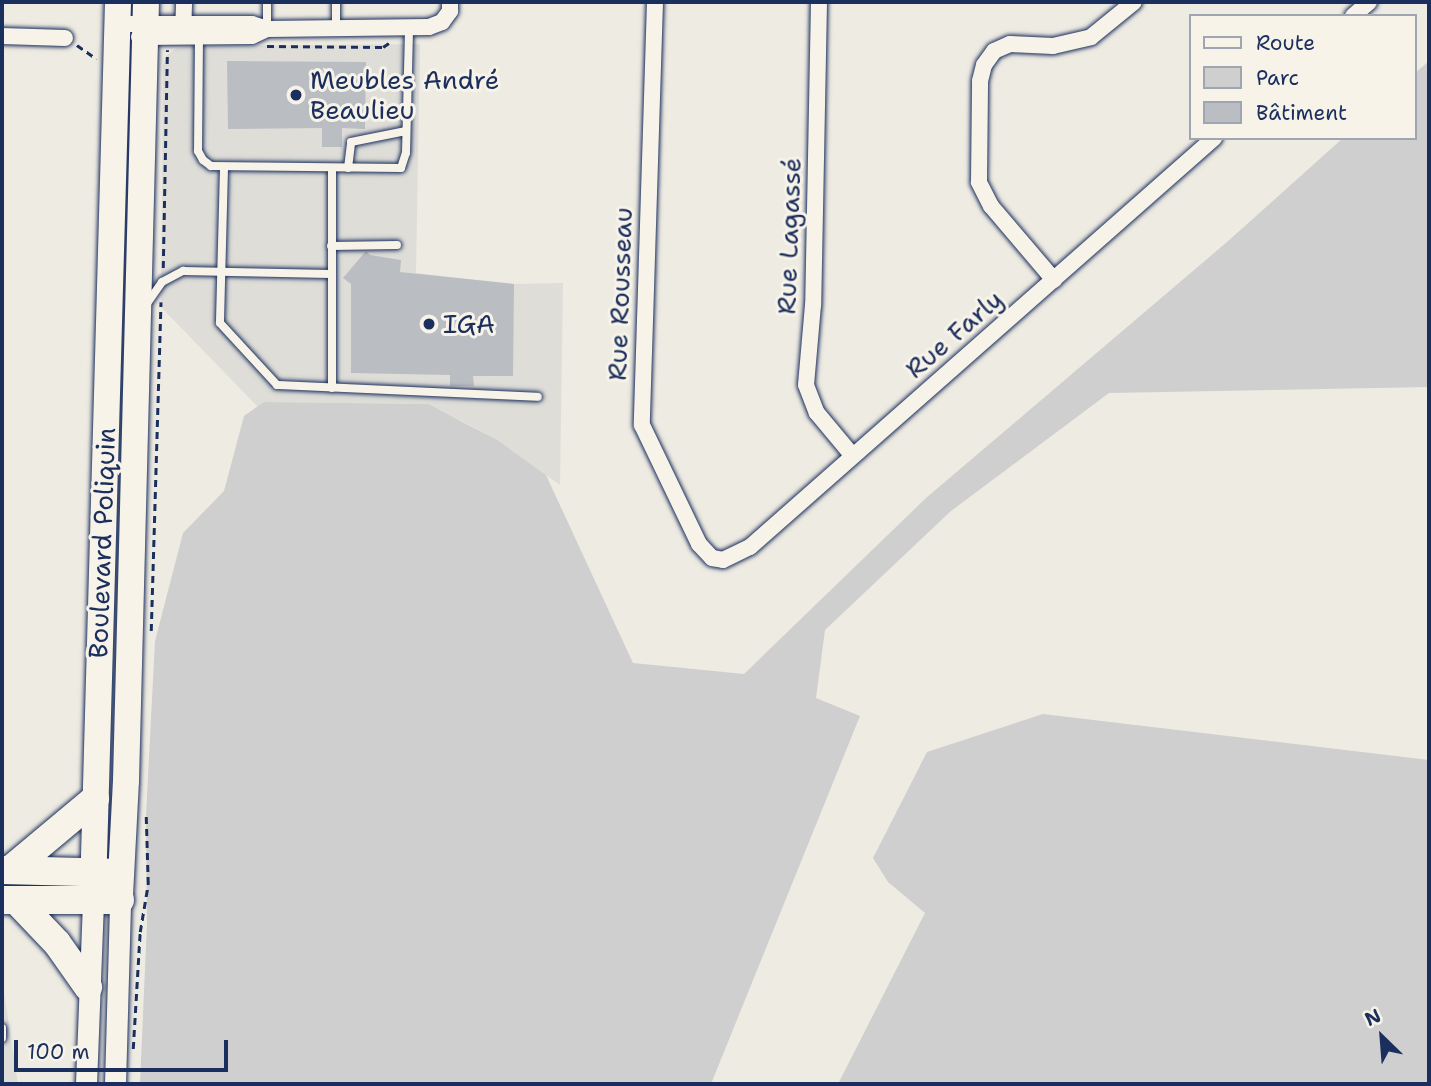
<!DOCTYPE html>
<meta charset="utf-8">
<style>
body{margin:0}
#map{position:relative;width:1431px;height:1086px;overflow:hidden;background:#eeebe2;font-family:"Shantell Sans",sans-serif}
div>[style]{position:absolute}
[style*='--x']{left:calc(var(--x)*1px);top:calc(var(--y)*1px);width:calc(var(--w)*1px);rotate:calc(var(--a)*1deg)}
.built>*{inset:0;background:#deddd8}
.green>*{inset:0;background:#cfcfcf}
.building>*{inset:0;background:#babdc2}
.path>*{height:2.5px;margin-top:-1.25px;transform-origin:0;background:repeating-linear-gradient(90deg,#1b2f5e 0 7px,transparent 0 12px)}
.roads{filter:drop-shadow(0 0 2px #1b2f5e) drop-shadow(0 0 2px #1b2f5e)}
.service>*{height:8px;margin:-4px;padding:0 4px;transform-origin:4px;border-radius:4px;background:#f7f3e8}
.minor>*{height:16px;margin:-8px;padding:0 8px;transform-origin:8px;border-radius:8px;background:#f7f3e8}
.tertiary>*{height:21px;margin:-10.5px;padding:0 10.5px;transform-origin:10.5px;border-radius:10.5px;background:#f7f3e8}
.primary>*{height:26px;margin:-13px;padding:0 13px;transform-origin:13px;border-radius:13px;background:#f7f3e8}
.trunk>*{height:28px;margin:-14px;padding:0 14px;transform-origin:14px;border-radius:14px;background:#f7f3e8}
.dots>*{width:19px;height:19px;translate:-50% -50%;box-sizing:border-box;border:4px solid #f7f3e8;border-radius:50%}
span{translate:-50% -50%;white-space:nowrap;text-align:center;line-height:1.15;-webkit-text-stroke:6px #f7f3e8;paint-order:stroke}
.poi-label{font-size:26px;color:#1b2f5e}
.left{translate:0 -50%;text-align:left}
.street-label{font-size:26px;color:#1b2f5e}
.frame{position:absolute;inset:0;border:4px solid #1b2f5e;pointer-events:none}
.legend{position:absolute;left:1189px;top:14px;width:228px;height:126px;box-sizing:border-box;background:#f7f3e8;border:2px solid #9fa5b1;margin:0;padding:9px 12px;list-style:none;font-size:21px;color:#1b2f5e}
.legend li{display:flex;align-items:center;gap:14px;height:35px}
.legend b{width:35px;border:2px solid #9fa5b1}
.north{position:absolute;left:1347px;top:1002px;width:70px;height:70px;-webkit-text-stroke:5px #f7f3e8;paint-order:stroke;rotate:335deg;font-size:19px;font-weight:700;line-height:28px;text-align:center;color:#1b2f5e}
.north::after{content:'';display:block;margin:auto;width:24px;height:32px;background:#1b2f5e;clip-path:polygon(50% 0,100% 100%,50% 72%,0 100%)}
.scale{position:absolute;left:14px;top:1040px;width:214px;height:32px;box-sizing:border-box;border:4px solid #1b2f5e;border-top:0;padding-left:9px;font-size:21px;line-height:24px;white-space:nowrap;color:#1b2f5e;-webkit-text-stroke:5px #f7f3e8;paint-order:stroke}
</style>
<div id="map">
<div class="built">
<div style="clip-path:polygon(420px 44px,416px 273px,513px 284px,563px 283px,560px 485px,496px 439px,429px 404px,264px 402px,258px 407px,161px 307px,163px 65px,166px 56px,175px 49px,190px 46px)"></div>
<div style="clip-path:polygon(2px 984px,3px 985px,18px 1084px,2px 1084px)"></div>
</div>
<div class="green">
<div style="clip-path:polygon(1429px 61px,1429px 387px,1109px 393px,951px 511px,825px 630px,816px 698px,860px 716px,711px 1084px,140px 1084px,147px 923px,146px 815px,155px 641px,183px 533px,224px 491px,244px 416px,264px 402px,429px 404px,468px 425px,496px 439px,546px 475px,633px 663px,744px 674px,926px 498px,1227px 242px,1343px 138px,1415px 138px,1415px 73px)"></div>
<div style="clip-path:polygon(1043px 714px,1429px 760px,1429px 1084px,838px 1084px,925px 913px,888px 882px,873px 858px,927px 752px)"></div>
</div>
<div class="building">
<div style="clip-path:polygon(227px 61px,366px 62px,365px 129px,342px 128px,342px 147px,322px 147px,322px 128px,228px 129px)"></div>
<div style="clip-path:polygon(366px 251px,370px 255px,401px 260px,400px 272px,514px 284px,513px 376px,473px 376px,474px 386px,450px 386px,450px 375px,351px 373px,351px 284px,343px 278px)"></div>
</div>
<div class="path">
<div style="--x:77;--y:45;--w:24;--a:35"></div>
<div style="--x:267;--y:46;--w:116;--a:0.5"></div>
<div style="--x:383;--y:47;--w:7;--a:-34"></div>
<div style="--x:163;--y:268;--w:218;--a:-88.9"></div>
<div style="--x:151;--y:631;--w:329;--a:-88.3"></div>
<div style="--x:133;--y:1049;--w:117;--a:-86.6"></div>
<div style="--x:140;--y:932;--w:49;--a:-80.5"></div>
<div style="--x:148;--y:884;--w:68;--a:-91.7"></div>
</div>
<div class="roads">
<div class="service">
<div style="--x:267;--y:2;--w:27;--a:90"></div>
<div style="--x:336;--y:28;--w:26;--a:-90"></div>
<div style="--x:199;--y:37;--w:114;--a:90.5"></div>
<div style="--x:198;--y:151;--w:10;--a:61"></div>
<div style="--x:203;--y:160;--w:10;--a:37"></div>
<div style="--x:211;--y:166;--w:190;--a:0.6"></div>
<div style="--x:401;--y:168;--w:16;--a:-72"></div>
<div style="--x:406;--y:153;--w:126;--a:-88.6"></div>
<div style="--x:224;--y:168;--w:155;--a:91.5"></div>
<div style="--x:220;--y:323;--w:84;--a:47.4"></div>
<div style="--x:277;--y:385;--w:261;--a:2.6"></div>
<div style="--x:348;--y:168;--w:26;--a:-83"></div>
<div style="--x:351;--y:142;--w:56;--a:-11.3"></div>
<div style="--x:331;--y:246;--w:66;--a:-0.9"></div>
<div style="--x:146;--y:305;--w:28;--a:-55"></div>
<div style="--x:162;--y:282;--w:24;--a:-28"></div>
<div style="--x:183;--y:271;--w:147;--a:1.2"></div>
<div style="--x:332;--y:388;--w:220;--a:-90"></div>
<div style="--x:2;--y:1028;--w:10;--a:90"></div>
</div>
<div class="minor">
<div style="--x:655;--y:2;--w:423;--a:91.8"></div>
<div style="--x:642;--y:425;--w:132;--a:64.4"></div>
<div style="--x:699;--y:544;--w:19;--a:47"></div>
<div style="--x:712;--y:558;--w:11;--a:10"></div>
<div style="--x:723;--y:560;--w:30;--a:-26"></div>
<div style="--x:750;--y:547;--w:619;--a:-41.4"></div>
<div style="--x:819;--y:2;--w:303;--a:91.1"></div>
<div style="--x:813;--y:305;--w:80;--a:95"></div>
<div style="--x:806;--y:385;--w:30;--a:69"></div>
<div style="--x:817;--y:413;--w:55;--a:50.2"></div>
<div style="--x:1353;--y:16;--w:21;--a:-41"></div>
<div style="--x:117;--y:24;--w:135;--a:0"></div>
<div style="--x:252;--y:24;--w:16;--a:18"></div>
<div style="--x:267;--y:29;--w:162;--a:-0.7"></div>
<div style="--x:429;--y:27;--w:14;--a:-21"></div>
<div style="--x:442;--y:22;--w:14;--a:-54"></div>
<div style="--x:450;--y:11;--w:9;--a:-90"></div>
<div style="--x:183;--y:34;--w:32;--a:-88"></div>
<div style="--x:2;--y:36;--w:63;--a:1.8"></div>
<div style="--x:139;--y:37;--w:113;--a:-0.5"></div>
<div style="--x:252;--y:36;--w:17;--a:-25"></div>
<div style="--x:1054;--y:280;--w:97;--a:-130.4"></div>
<div style="--x:991;--y:206;--w:27;--a:-117"></div>
<div style="--x:979;--y:182;--w:101;--a:-89.4"></div>
<div style="--x:980;--y:81;--w:16;--a:-76"></div>
<div style="--x:984;--y:65;--w:17;--a:-54"></div>
<div style="--x:994;--y:51;--w:17;--a:-24"></div>
<div style="--x:1010;--y:44;--w:43;--a:2.7"></div>
<div style="--x:1053;--y:46;--w:39;--a:-13"></div>
<div style="--x:1091;--y:37;--w:55;--a:-39.1"></div>
</div>
<div class="tertiary">
<div style="--x:86;--y:1084;--w:184;--a:-87.8"></div>
<div style="--x:115;--y:1084;--w:184;--a:-88.4"></div>
</div>
<div class="primary">
<div style="--x:93;--y:892;--w:890;--a:-88.39"></div>
<div style="--x:120;--y:895;--w:114;--a:-87"></div>
<div style="--x:126;--y:781;--w:779;--a:-88.53"></div>
</div>
<div class="trunk">
<div style="--x:2;--y:870;--w:118;--a:1.5"></div>
<div style="--x:10;--y:870;--w:111;--a:-39.9"></div>
<div style="--x:2;--y:900;--w:118;--a:0"></div>
<div style="--x:16;--y:900;--w:59;--a:46.4"></div>
<div style="--x:57;--y:943;--w:54;--a:54.8"></div>
</div>
</div>
<div class="dots">
<div style="left:296px;top:95px;background:#1b2f5e"></div>
<div style="left:429px;top:324px;background:#1b2f5e"></div>
</div>
<div class="poi-label">
<span class="left" style="left:310px;top:95px">Meubles André<br>Beaulieu</span>
<span class="left" style="left:443px;top:324px">IGA</span>
</div>
<div class="street-label">
<span style="left:789px;top:236px;rotate:-88deg">Rue Lagassé</span>
<span style="left:620px;top:294px;rotate:-88deg">Rue Rousseau</span>
<span style="left:954px;top:334px;rotate:-41deg">Rue Farly</span>
<span style="left:102px;top:543px;rotate:-88deg">Boulevard Poliquin</span>
</div>
<div class="frame"></div>
<ul class="legend">
<li><b style="height:9px;background:#f7f3e8"></b>Route</li>
<li><b style="height:19px;background:#cfcfcf"></b>Parc</li>
<li><b style="height:19px;background:#babdc2"></b>Bâtiment</li>
</ul>
<div class="north">N</div>
<div class="scale">100 m</div>
</div>
